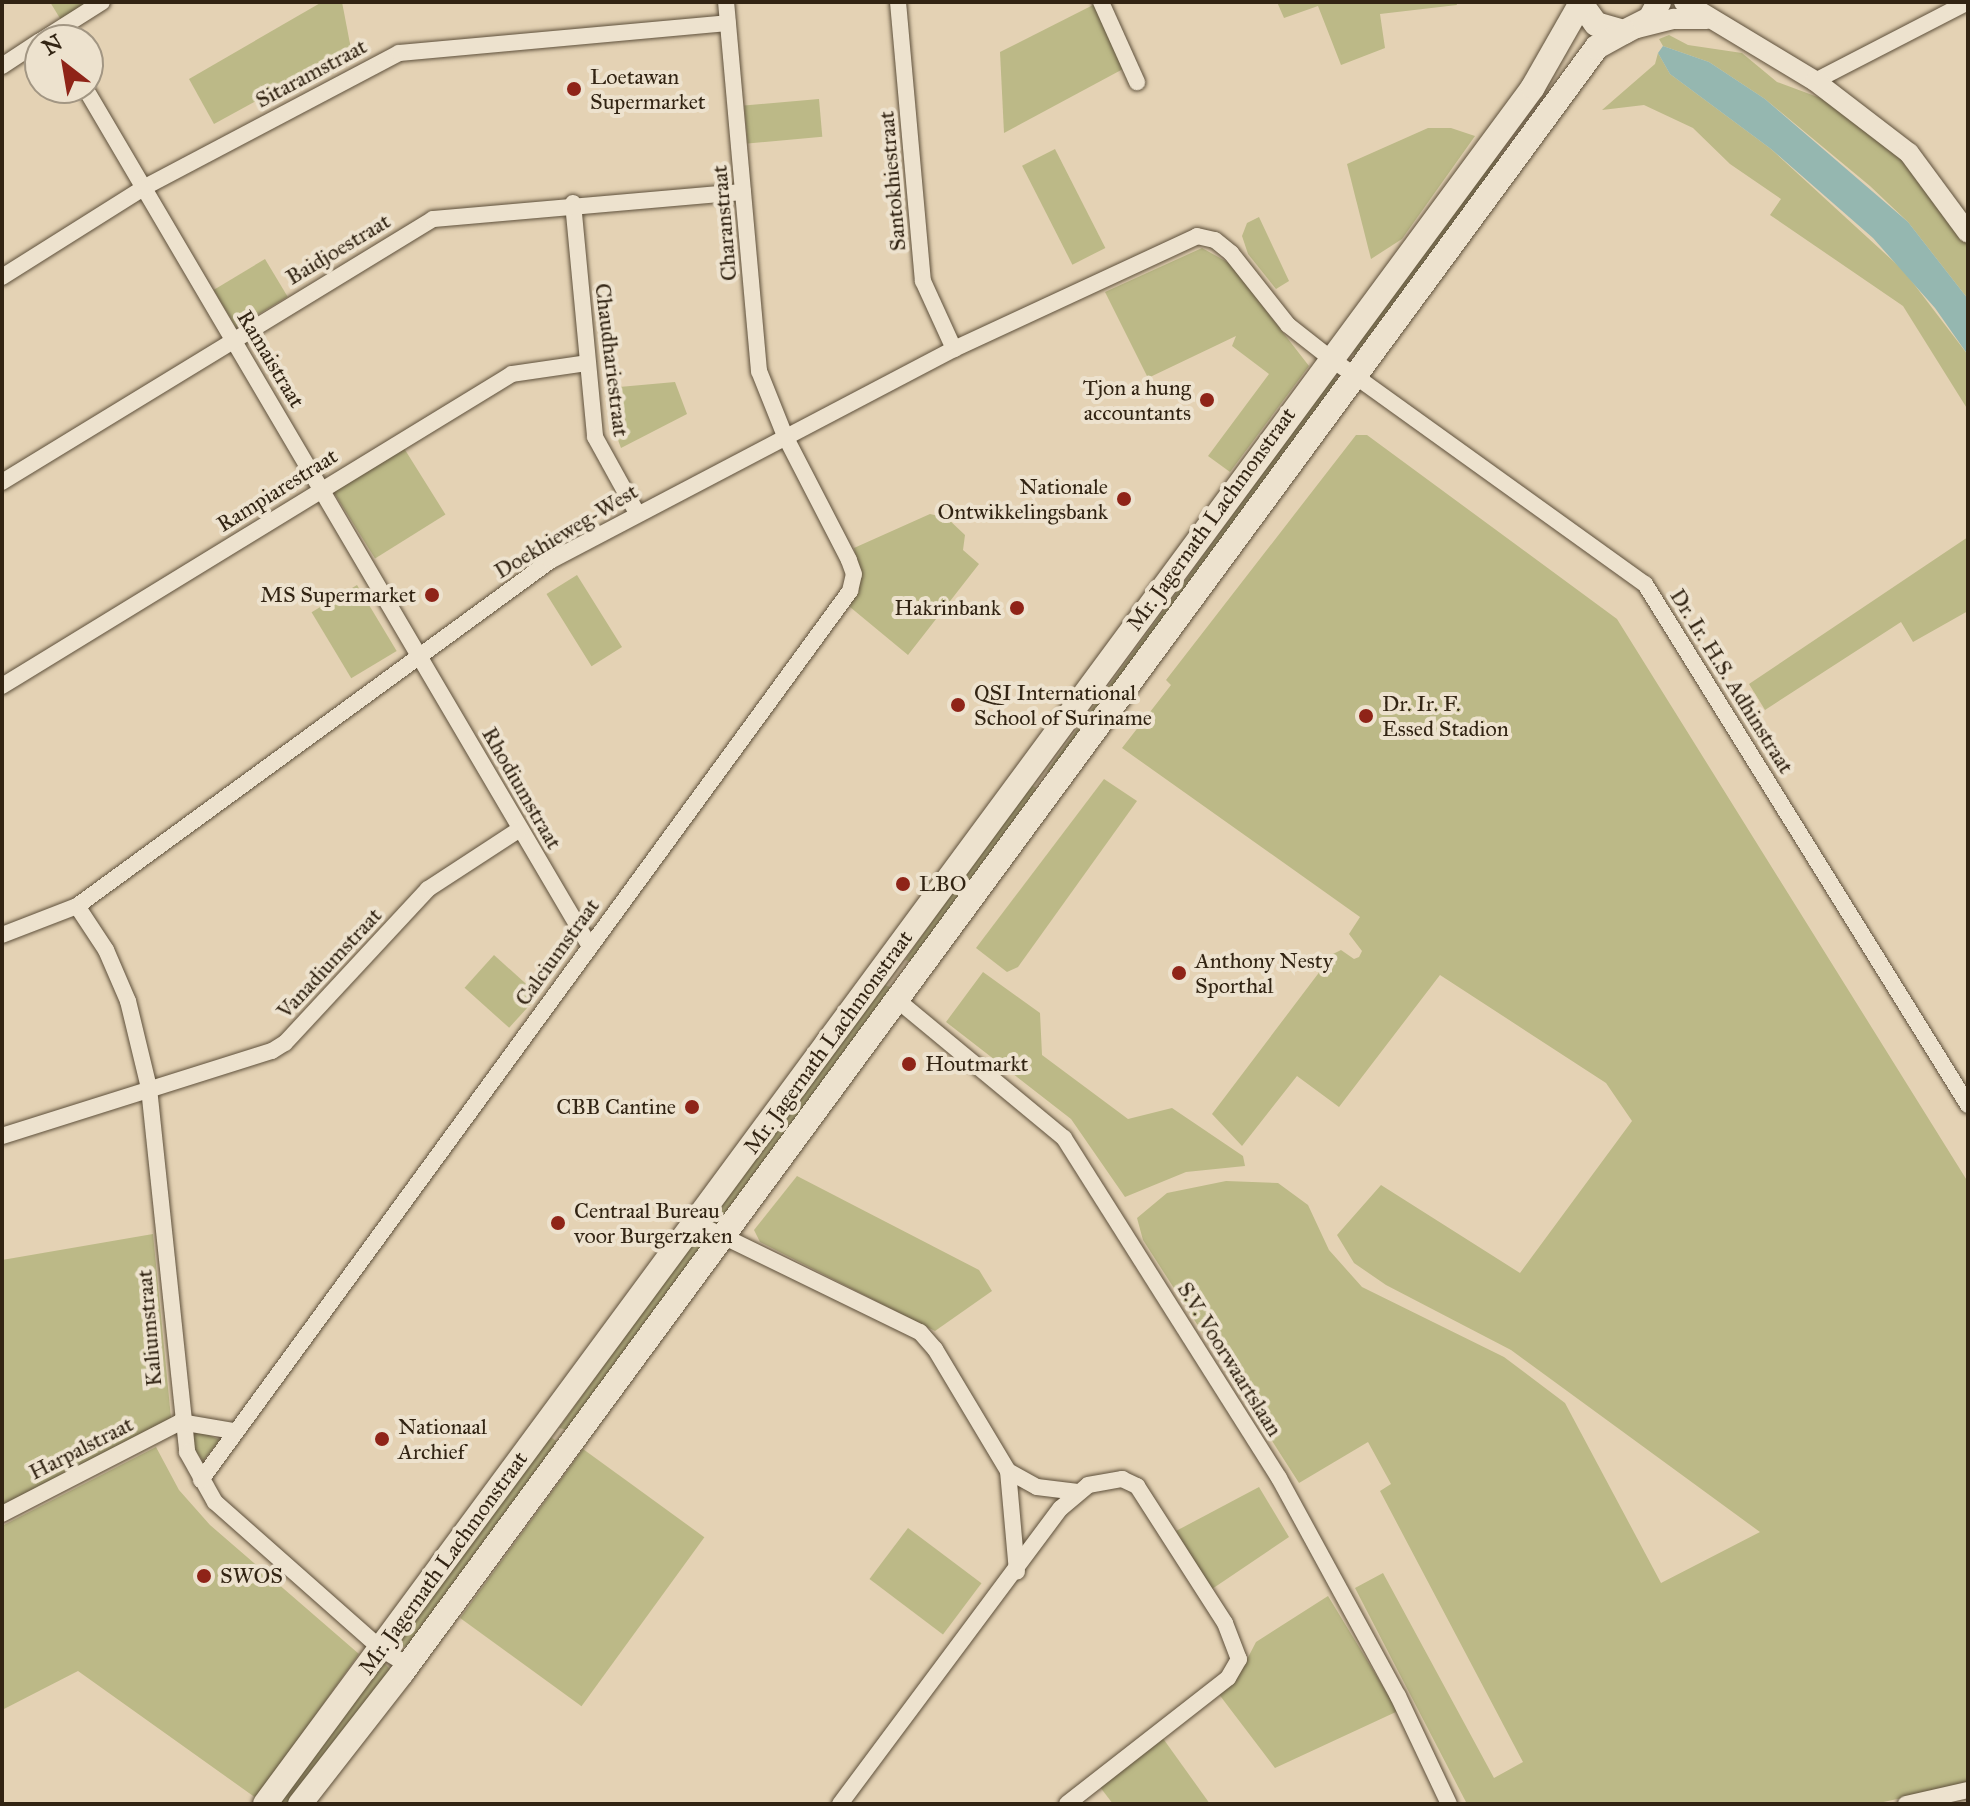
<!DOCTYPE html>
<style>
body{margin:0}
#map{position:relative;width:1970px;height:1806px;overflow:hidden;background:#e4d2b4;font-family:"IM FELL Great Primer",serif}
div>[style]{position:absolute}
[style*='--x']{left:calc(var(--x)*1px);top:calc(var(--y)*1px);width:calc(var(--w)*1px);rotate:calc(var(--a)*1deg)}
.green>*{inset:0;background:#bcb987;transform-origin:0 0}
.water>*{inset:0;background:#95b7b0}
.roads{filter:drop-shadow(0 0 2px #5e503b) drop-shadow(0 0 2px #5e503b)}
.minor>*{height:16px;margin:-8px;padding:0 8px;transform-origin:8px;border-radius:8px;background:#ede2ce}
.tertiary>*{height:20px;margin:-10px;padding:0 10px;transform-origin:10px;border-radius:10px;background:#ede2ce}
.secondary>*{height:24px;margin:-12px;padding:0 12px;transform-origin:12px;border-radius:12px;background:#ede2ce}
.dots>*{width:22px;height:22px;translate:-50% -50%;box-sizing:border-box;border:4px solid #ede2ce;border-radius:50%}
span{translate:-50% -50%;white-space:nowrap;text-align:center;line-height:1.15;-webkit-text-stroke:8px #ede2ce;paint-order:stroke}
.street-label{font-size:22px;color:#322413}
.poi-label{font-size:22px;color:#322413}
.left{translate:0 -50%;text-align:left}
.right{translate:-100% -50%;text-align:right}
.frame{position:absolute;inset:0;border:4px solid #322413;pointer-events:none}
.north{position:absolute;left:24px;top:24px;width:80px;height:80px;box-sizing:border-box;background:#ede2ce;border:2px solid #a29683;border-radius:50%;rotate:329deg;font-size:22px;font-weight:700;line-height:32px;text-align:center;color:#322413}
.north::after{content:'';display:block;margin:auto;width:28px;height:36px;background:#8f2418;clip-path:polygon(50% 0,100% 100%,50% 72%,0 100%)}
</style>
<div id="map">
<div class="green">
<div style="clip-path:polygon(50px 2px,88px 2px,61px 20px)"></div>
<div style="clip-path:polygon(322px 2px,342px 2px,351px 49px,214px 124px,189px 79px)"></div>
<div style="clip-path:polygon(1277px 2px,1456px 2px,1457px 5px,1380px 14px,1385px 48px,1341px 65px,1318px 6px,1284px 18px)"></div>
<div style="clip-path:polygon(1097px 3px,1123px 69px,1004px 133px,1000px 52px)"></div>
<div style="clip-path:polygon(1669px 35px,1688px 45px,1742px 53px,1777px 82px,1823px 99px,1912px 168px,1968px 244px,1968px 299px,1908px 222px,1870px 186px,1765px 99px,1709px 62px,1663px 46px,1659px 39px)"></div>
<div style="clip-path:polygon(1658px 53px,1670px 74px,1771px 149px,1904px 271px,1968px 355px,1968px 410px,1903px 306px,1770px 215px,1781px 199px,1730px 164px,1693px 128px,1644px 105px,1602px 110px,1655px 64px)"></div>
<div style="left:819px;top:99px;width:38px;height:75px;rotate:85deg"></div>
<div style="clip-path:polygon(1428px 128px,1451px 128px,1475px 136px,1402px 239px,1371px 259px,1347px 164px)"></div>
<div style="left:1055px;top:149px;width:111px;height:37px;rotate:63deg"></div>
<div style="clip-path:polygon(1495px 158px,1501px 160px,1354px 356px,1355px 342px)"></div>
<div style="clip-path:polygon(1259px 217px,1289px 281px,1276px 289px,1248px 254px,1242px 236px,1247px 223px)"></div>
<div style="clip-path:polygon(1202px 248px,1229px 263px,1309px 366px,1230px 472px,1208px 456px,1269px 374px,1232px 346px,1236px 336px,1148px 378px,1105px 292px)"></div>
<div style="left:265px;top:259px;width:44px;height:60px;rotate:59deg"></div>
<div style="left:1333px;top:377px;width:9px;height:487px;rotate:36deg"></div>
<div style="clip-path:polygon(675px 382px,687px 414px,621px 448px,611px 421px,608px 388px)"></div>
<div style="clip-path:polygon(1356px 435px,1367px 435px,1617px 619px,1968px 1182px,1968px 1784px,1874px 1804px,1467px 1804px,1355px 1588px,1383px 1573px,1494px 1778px,1523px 1762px,1380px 1491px,1391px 1484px,1368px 1442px,1299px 1483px,1143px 1240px,1137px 1218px,1167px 1193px,1226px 1181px,1278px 1183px,1308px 1205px,1329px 1250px,1362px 1287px,1504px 1357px,1565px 1403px,1661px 1583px,1760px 1532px,1511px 1350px,1386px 1285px,1354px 1263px,1337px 1235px,1381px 1185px,1520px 1273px,1632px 1121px,1606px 1083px,1440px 975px,1339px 1107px,1297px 1076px,1242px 1146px,1212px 1114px,1333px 954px,1341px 950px,1354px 959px,1359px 957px,1362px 951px,1349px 934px,1360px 917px,1122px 748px,1171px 685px,1166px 680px)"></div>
<div style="left:402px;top:445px;width:82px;height:83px;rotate:58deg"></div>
<div style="clip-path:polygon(930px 514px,947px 518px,965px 535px,963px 550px,979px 564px,908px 655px,850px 607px,860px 580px,854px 548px)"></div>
<div style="clip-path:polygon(1968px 537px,1968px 611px,1913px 642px,1901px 622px,1765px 710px,1749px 684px)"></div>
<div style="left:577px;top:575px;width:85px;height:36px;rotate:58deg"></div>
<div style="left:357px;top:585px;width:77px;height:53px;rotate:59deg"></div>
<div style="clip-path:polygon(1104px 779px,1137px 801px,1018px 967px,1007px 972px,976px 948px)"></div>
<div style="clip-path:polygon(1029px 784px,1038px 789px,912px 962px,905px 960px)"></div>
<div style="left:494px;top:955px;width:60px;height:44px;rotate:42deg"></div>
<div style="clip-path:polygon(983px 972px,1040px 1013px,1042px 1055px,1128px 1119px,1172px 1108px,1243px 1156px,1245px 1166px,1186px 1172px,1125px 1197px,1071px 1119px,946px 1022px)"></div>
<div style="clip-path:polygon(883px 984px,892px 988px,718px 1225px,705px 1221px)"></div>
<div style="clip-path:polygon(797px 1176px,979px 1270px,992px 1291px,935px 1331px,760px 1242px,754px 1230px)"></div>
<div style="clip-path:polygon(153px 1234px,171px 1418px,2px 1506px,2px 1260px)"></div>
<div style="clip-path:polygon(694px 1240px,703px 1245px,568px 1430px,559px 1428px)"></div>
<div style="clip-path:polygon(197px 1430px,220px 1440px,203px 1461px,189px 1442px)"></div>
<div style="clip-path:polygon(549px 1436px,559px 1443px,408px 1646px,401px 1647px,397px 1642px)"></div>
<div style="clip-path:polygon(156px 1447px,179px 1490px,210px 1525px,359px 1654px,256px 1798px,78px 1671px,2px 1710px,2px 1526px)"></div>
<div style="left:583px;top:1449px;width:150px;height:209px;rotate:36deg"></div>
<div style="clip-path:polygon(1259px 1487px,1289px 1537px,1212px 1589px,1176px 1531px)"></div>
<div style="left:908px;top:1528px;width:92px;height:64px;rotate:37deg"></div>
<div style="clip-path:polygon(1328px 1596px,1398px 1711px,1275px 1768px,1218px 1693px,1241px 1671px,1256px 1642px)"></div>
<div style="clip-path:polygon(383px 1662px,390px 1669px,292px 1804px,274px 1804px)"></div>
<div style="clip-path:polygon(1162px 1737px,1210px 1804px,1113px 1804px,1100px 1787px)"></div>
</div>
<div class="water">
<div style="clip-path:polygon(1663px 46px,1709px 62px,1765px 99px,1908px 222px,1968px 299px,1968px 355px,1935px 308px,1873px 238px,1771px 149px,1670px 74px,1658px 53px)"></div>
</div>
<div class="roads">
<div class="minor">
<div style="--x:898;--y:2;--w:280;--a:84.9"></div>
<div style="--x:923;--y:281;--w:75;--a:65.5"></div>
<div style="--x:1101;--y:2;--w:88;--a:65.8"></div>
<div style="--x:42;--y:40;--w:71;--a:-32.3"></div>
<div style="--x:2;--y:66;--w:45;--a:-33.3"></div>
<div style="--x:1815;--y:81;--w:172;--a:-27.3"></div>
<div style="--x:85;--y:88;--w:994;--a:59.54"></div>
<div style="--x:573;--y:203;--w:235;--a:84.6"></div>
<div style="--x:595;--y:437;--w:87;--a:61.1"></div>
<div style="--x:2;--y:277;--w:169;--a:-32.2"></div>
<div style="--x:145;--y:187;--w:287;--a:-27.8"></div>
<div style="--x:399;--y:53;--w:330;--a:-5.2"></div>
<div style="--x:2;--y:482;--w:505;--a:-31.39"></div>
<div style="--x:433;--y:219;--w:311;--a:-5"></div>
<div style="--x:2;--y:686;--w:598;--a:-31.46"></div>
<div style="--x:512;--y:374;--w:76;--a:-8.3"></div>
<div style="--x:77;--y:906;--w:53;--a:56.6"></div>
<div style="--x:106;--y:950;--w:56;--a:66.7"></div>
<div style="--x:128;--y:1001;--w:89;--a:76.4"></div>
<div style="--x:149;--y:1088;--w:366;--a:84"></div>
<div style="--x:187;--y:1452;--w:57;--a:60.8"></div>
<div style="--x:215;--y:1502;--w:222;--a:41.5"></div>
<div style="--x:381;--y:1649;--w:31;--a:31"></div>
<div style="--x:2;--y:935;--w:80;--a:-21.1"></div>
<div style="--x:77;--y:906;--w:585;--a:-36.11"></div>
<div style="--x:550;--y:561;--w:456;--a:-27.7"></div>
<div style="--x:954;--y:349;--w:268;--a:-24.9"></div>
<div style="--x:1197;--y:236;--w:18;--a:13"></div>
<div style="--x:1215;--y:240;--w:21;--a:39"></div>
<div style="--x:1231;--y:253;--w:92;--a:51.6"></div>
<div style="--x:1288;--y:325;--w:53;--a:38.2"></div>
<div style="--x:1330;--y:358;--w:388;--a:35.7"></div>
<div style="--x:1645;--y:584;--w:613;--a:58.2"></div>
<div style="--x:896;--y:999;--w:218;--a:39.6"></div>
<div style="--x:1064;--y:1138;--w:402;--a:57.7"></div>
<div style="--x:1279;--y:1478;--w:248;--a:61.4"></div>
<div style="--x:1398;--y:1696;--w:119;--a:64.7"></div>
<div style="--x:2;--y:1136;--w:283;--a:-17.5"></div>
<div style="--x:272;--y:1051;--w:15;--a:-32"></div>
<div style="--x:285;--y:1043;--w:210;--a:-47.1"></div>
<div style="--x:428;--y:889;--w:110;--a:-33.1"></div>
<div style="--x:694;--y:1222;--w:251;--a:26"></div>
<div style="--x:920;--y:1332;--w:23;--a:49"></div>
<div style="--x:935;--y:1349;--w:142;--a:59.1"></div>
<div style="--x:1008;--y:1471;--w:101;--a:84.9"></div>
<div style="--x:1008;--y:1471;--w:33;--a:29"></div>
<div style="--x:1037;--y:1487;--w:39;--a:7"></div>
<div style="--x:201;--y:1480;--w:1101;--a:-53.87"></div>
<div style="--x:850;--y:591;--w:17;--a:-77"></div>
<div style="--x:854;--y:574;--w:15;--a:-110"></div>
<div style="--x:849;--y:560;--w:140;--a:-117.3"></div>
<div style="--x:785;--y:436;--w:70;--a:-111.8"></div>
<div style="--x:759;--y:371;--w:370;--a:-95.1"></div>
<div style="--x:2;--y:1514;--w:200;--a:-27.3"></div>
<div style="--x:180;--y:1422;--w:55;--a:9.5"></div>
<div style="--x:840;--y:1804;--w:369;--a:-53.3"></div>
<div style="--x:1061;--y:1508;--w:35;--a:-40"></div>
<div style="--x:1088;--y:1485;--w:35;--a:-10"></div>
<div style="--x:1122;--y:1479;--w:17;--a:25"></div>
<div style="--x:1137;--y:1486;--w:163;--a:57.3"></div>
<div style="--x:1225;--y:1623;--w:39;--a:69"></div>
<div style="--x:1239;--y:1659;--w:22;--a:120"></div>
<div style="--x:1228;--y:1678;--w:204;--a:142"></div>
<div style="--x:1906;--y:1804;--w:64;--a:-12.7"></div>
</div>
<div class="tertiary">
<div style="--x:1684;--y:2;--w:153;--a:31.1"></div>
<div style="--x:1815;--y:81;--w:118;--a:37.5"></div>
<div style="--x:1909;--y:153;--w:99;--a:53.6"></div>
<div style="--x:1637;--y:28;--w:38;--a:-14"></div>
<div style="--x:1674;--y:19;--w:33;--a:0"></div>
</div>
<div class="secondary">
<div style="--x:1580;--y:2;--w:27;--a:54"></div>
<div style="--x:1596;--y:24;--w:29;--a:16"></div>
<div style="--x:1624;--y:32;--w:29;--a:-27"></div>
<div style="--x:1650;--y:19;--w:19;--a:-62"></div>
<div style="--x:265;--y:1804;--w:2134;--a:-53.55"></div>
<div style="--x:1533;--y:87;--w:97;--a:-60.3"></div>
<div style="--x:300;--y:1804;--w:166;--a:-52.1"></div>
<div style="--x:402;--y:1673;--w:2018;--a:-53.69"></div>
<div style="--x:1597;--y:47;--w:31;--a:-29"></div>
</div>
</div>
<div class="dots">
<div style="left:574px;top:89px;background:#8f2418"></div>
<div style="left:1207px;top:400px;background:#8f2418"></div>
<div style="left:1124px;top:499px;background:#8f2418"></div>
<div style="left:432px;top:595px;background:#8f2418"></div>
<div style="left:1017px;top:608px;background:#8f2418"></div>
<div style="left:958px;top:705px;background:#8f2418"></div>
<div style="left:1366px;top:716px;background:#8f2418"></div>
<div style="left:903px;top:884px;background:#8f2418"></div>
<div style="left:1179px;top:973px;background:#8f2418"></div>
<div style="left:909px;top:1064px;background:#8f2418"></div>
<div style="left:692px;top:1107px;background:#8f2418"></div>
<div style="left:558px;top:1223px;background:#8f2418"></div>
<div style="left:382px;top:1439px;background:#8f2418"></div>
<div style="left:204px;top:1576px;background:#8f2418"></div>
</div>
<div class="street-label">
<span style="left:311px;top:73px;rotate:-28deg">Sitaramstraat</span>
<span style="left:892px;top:181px;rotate:-95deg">Santokhiestraat</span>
<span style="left:724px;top:223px;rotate:-95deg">Charanstraat</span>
<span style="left:338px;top:249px;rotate:-31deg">Baidjoestraat</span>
<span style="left:271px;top:359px;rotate:59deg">Ramaistraat</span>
<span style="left:612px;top:360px;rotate:83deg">Chaudhariestraat</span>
<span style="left:277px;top:490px;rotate:-32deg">Rampiarestraat</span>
<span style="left:1211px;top:519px;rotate:-54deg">Mr. Jagernath Lachmonstraat</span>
<span style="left:566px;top:531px;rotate:-31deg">Doekhieweg-West</span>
<span style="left:1732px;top:681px;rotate:58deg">Dr. Ir. H.S. Adhinstraat</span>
<span style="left:522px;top:788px;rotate:60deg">Rhodiumstraat</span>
<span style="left:557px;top:952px;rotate:-54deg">Calciumstraat</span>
<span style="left:329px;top:963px;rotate:-47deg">Vanadiumstraat</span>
<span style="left:828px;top:1042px;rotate:-54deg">Mr. Jagernath Lachmonstraat</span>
<span style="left:149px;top:1328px;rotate:-95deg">Kaliumstraat</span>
<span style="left:1230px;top:1359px;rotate:58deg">S.V. Voorwaartslaan</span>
<span style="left:81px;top:1448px;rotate:-27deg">Harpalstraat</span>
<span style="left:443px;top:1563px;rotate:-54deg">Mr. Jagernath Lachmonstraat</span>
</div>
<div class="poi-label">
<span class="left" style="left:590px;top:89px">Loetawan<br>Supermarket</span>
<span class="right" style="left:1191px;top:400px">Tjon a hung<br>accountants</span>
<span class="right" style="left:1108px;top:499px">Nationale<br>Ontwikkelingsbank</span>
<span class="right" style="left:416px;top:595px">MS Supermarket</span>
<span class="right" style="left:1001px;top:608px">Hakrinbank</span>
<span class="left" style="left:974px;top:705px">QSI International<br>School of Suriname</span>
<span class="left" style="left:1382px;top:716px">Dr. Ir. F.<br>Essed Stadion</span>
<span class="left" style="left:919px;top:884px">LBO</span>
<span class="left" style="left:1195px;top:973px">Anthony Nesty<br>Sporthal</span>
<span class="left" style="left:925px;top:1064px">Houtmarkt</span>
<span class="right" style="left:676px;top:1107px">CBB Cantine</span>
<span class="left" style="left:574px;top:1223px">Centraal Bureau<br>voor Burgerzaken</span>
<span class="left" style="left:398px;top:1439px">Nationaal<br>Archief</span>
<span class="left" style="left:220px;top:1576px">SWOS</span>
</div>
<div class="frame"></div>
<div class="north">N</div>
</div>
